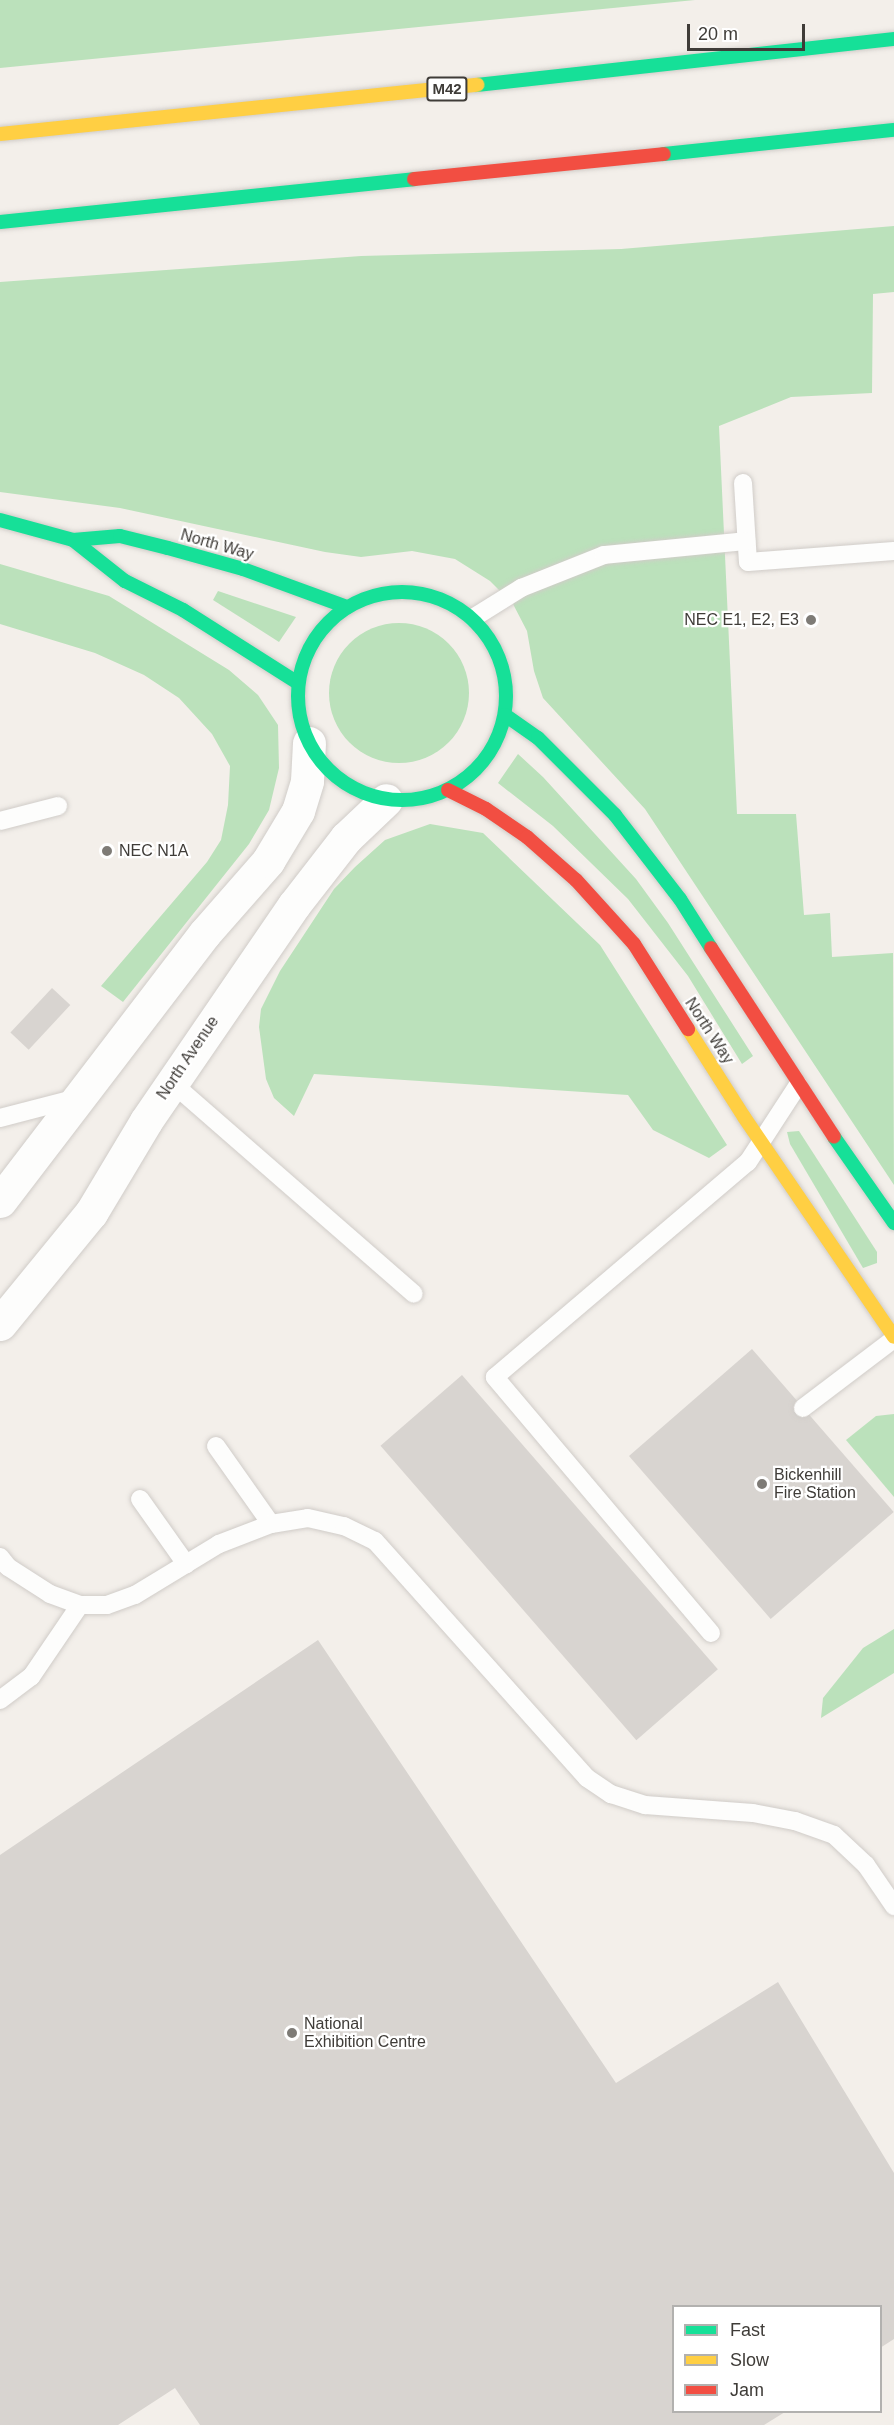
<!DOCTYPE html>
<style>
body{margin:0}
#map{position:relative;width:894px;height:2425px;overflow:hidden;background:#f3efea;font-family:Arial,sans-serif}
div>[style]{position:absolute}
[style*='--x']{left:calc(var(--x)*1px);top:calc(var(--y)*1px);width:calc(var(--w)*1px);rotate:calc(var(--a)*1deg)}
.green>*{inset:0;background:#bbe1bb}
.round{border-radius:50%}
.building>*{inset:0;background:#d8d4d0;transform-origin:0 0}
.roads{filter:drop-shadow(0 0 2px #d0ccc8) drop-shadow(0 0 2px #d0ccc8)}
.lane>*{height:18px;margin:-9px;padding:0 9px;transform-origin:9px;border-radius:9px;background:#fdfdfc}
.street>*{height:33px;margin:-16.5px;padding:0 16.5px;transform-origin:16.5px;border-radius:16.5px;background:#fdfdfc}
.fast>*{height:14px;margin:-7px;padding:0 7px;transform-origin:7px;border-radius:7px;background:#16e098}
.fast>.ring{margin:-7px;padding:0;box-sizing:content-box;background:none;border:14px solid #16e098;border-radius:50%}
.slow>*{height:14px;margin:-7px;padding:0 7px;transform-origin:7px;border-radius:7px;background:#ffcf43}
.jam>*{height:14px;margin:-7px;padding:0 7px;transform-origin:7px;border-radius:7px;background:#f24e42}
.dots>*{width:16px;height:16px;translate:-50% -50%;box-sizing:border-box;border:3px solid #fff;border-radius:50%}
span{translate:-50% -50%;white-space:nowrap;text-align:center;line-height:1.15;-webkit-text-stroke:4.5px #fff;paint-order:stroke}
.shield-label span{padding:2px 4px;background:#fff;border:2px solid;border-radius:4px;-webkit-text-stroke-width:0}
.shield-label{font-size:15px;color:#3f3c38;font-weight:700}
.street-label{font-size:16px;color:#3f3c38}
.poi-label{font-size:16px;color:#3f3c38}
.right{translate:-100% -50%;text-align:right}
.left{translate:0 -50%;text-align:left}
.legend{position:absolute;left:672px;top:2305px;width:210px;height:108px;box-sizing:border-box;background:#fff;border:2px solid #b2b1af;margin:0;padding:8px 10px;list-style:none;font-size:18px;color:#3f3c38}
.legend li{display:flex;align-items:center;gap:12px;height:30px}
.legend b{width:30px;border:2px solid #b2b1af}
.scale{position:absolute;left:687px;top:24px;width:118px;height:27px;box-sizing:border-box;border:3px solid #3f3c38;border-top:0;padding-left:8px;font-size:18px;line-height:21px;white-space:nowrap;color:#3f3c38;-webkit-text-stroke:4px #fff;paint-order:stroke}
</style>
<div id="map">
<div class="green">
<div style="clip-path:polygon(0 0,695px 0,0 68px)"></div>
<div style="clip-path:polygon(894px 226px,894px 292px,873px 294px,872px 393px,791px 397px,719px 426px,737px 814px,796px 814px,804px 915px,830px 913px,832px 957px,893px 953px,894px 1185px,645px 809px,543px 698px,534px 671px,527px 631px,513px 604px,490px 581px,455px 559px,412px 551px,361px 557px,325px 552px,120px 508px,0 492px,0 282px,361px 256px,621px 249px)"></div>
<div style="clip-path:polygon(0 564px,109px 596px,229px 670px,258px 695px,278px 725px,279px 768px,269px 810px,249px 844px,123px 1002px,101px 986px,207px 862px,221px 840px,228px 805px,230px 766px,212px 734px,179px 698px,144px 675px,95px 653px,0 624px)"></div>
<div style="clip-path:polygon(218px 591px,296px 617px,279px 642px,213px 600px)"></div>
<div class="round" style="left:329px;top:623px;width:140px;height:140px"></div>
<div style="clip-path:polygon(518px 754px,543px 777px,636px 879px,668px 923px,753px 1056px,742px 1064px,688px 976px,628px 899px,553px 826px,498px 783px)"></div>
<div style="clip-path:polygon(430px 824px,483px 833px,600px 945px,727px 1145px,709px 1158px,653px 1130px,628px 1095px,314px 1074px,294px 1116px,274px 1098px,266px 1079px,259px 1027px,261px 1009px,280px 971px,334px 889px,355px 867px,385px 840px)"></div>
<div style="clip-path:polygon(799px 1131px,877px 1252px,877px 1263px,863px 1268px,790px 1144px,787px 1132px)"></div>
<div style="clip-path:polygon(894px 1414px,894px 1497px,846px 1440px,876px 1416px)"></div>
<div style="clip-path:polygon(894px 1629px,894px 1673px,821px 1718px,823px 1698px,863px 1648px)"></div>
</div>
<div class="building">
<div style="left:52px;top:988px;width:25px;height:61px;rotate:43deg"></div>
<div style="left:752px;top:1349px;width:216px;height:163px;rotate:49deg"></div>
<div style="left:462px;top:1375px;width:390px;height:108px;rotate:49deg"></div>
<div style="clip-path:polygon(318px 1640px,616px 2083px,778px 1982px,894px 2173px,894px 2339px,880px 2348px,880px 2306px,674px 2306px,674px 2412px,785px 2412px,764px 2425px,200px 2425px,175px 2388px,118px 2425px,0 2425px,0 1855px)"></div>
</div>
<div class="roads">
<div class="lane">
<div style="--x:743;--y:483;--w:79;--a:86.4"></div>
<div style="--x:748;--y:562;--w:146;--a:-4.3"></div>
<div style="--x:473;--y:618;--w:57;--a:-32"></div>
<div style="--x:521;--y:588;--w:89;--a:-21.7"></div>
<div style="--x:604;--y:555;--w:143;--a:-5.6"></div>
<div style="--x:0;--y:821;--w:60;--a:-14.5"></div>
<div style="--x:171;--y:1082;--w:322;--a:41.1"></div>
<div style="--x:0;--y:1118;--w:80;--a:-14.6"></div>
<div style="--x:803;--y:1408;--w:114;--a:-37.2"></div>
<div style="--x:216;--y:1446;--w:95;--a:54.8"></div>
<div style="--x:140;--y:1499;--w:80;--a:54.7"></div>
<div style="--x:0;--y:1557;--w:13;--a:51"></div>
<div style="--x:8;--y:1567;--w:50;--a:32.7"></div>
<div style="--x:50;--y:1594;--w:32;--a:20"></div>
<div style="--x:80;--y:1605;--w:27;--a:0"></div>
<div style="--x:107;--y:1605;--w:30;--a:-20"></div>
<div style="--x:135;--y:1595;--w:98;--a:-31.3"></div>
<div style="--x:219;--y:1544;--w:56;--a:-21"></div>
<div style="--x:271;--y:1524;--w:37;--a:-9"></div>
<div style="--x:308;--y:1518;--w:37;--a:13"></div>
<div style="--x:344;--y:1526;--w:34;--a:26"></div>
<div style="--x:375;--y:1541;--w:318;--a:48.2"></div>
<div style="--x:587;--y:1778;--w:29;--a:34"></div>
<div style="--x:611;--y:1794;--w:36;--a:18"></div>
<div style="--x:645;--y:1805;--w:108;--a:4.2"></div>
<div style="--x:753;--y:1813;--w:43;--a:10.8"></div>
<div style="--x:795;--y:1821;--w:41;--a:19.7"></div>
<div style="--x:834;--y:1835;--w:44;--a:43.2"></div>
<div style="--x:866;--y:1865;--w:50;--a:55.7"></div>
<div style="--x:711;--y:1633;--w:335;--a:-130.2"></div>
<div style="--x:495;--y:1377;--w:332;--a:-40.4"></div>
<div style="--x:748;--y:1162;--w:92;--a:-57"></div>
<div style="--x:0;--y:1700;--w:39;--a:-37"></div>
<div style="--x:31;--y:1677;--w:87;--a:-55.8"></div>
</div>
<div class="street">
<div style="--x:0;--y:1201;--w:337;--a:-52.6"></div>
<div style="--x:205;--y:933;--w:96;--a:-48.8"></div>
<div style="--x:268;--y:861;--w:58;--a:-59"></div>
<div style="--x:298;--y:811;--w:31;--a:-73"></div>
<div style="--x:307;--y:781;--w:38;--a:-87"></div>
<div style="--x:0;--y:1324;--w:144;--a:-50.7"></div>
<div style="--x:91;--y:1213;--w:107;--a:-59.1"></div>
<div style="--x:146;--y:1121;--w:262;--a:-55.6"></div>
<div style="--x:294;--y:905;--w:85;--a:-52.2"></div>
<div style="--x:346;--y:838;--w:55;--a:-43.5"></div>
</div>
<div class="fast">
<div style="--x:477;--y:85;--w:420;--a:-6.3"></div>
<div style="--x:664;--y:154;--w:231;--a:-6"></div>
<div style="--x:0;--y:222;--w:416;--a:-5.9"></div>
<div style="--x:0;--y:520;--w:76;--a:15.3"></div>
<div style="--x:73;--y:540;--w:47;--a:-4.9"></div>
<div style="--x:120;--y:536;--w:49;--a:14"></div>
<div style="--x:168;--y:548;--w:78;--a:15.6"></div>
<div style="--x:243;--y:569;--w:111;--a:20.1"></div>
<div style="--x:73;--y:540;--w:66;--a:38.3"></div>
<div style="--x:125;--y:581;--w:65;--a:26.6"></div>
<div style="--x:183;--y:610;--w:136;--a:32.4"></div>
<div class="ring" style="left:298px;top:592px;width:194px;height:194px"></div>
<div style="--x:505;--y:715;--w:40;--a:34.9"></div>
<div style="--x:538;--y:738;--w:109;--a:45"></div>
<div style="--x:615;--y:815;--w:106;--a:52.3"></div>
<div style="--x:680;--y:899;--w:58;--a:57.7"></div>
<div style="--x:834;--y:1137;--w:105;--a:55.1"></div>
</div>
<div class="slow">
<div style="--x:0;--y:134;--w:480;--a:-5.9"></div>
<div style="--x:688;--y:1029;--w:104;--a:57.5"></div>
<div style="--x:744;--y:1117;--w:266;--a:55.7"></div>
</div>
<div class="jam">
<div style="--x:414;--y:179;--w:251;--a:-5.7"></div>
<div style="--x:448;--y:790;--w:42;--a:26.6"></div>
<div style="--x:486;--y:809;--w:50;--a:34.3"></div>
<div style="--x:527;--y:837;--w:65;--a:41.3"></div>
<div style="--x:576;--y:880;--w:86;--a:47.8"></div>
<div style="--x:634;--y:944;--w:101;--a:57.6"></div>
<div style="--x:711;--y:948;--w:225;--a:56.9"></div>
</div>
</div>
<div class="dots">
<div style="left:811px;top:620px;background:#7e7b76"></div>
<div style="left:107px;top:851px;background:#7e7b76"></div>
<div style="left:762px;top:1484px;background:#7e7b76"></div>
<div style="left:292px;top:2033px;background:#7e7b76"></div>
</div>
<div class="shield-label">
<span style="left:447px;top:89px">M42</span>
</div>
<div class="street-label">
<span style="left:217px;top:545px;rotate:16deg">North Way</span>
<span style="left:709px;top:1031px;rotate:57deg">North Way</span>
<span style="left:188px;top:1058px;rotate:-56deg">North Avenue</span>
</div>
<div class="poi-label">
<span class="right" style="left:799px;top:620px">NEC E1, E2, E3</span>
<span class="left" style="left:119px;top:851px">NEC N1A</span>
<span class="left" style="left:774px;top:1484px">Bickenhill<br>Fire Station</span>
<span class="left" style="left:304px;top:2033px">National<br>Exhibition Centre</span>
</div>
<ul class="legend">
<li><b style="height:8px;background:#16e098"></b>Fast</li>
<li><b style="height:8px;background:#ffcf43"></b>Slow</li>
<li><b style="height:8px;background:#f24e42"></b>Jam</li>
</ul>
<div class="scale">20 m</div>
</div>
